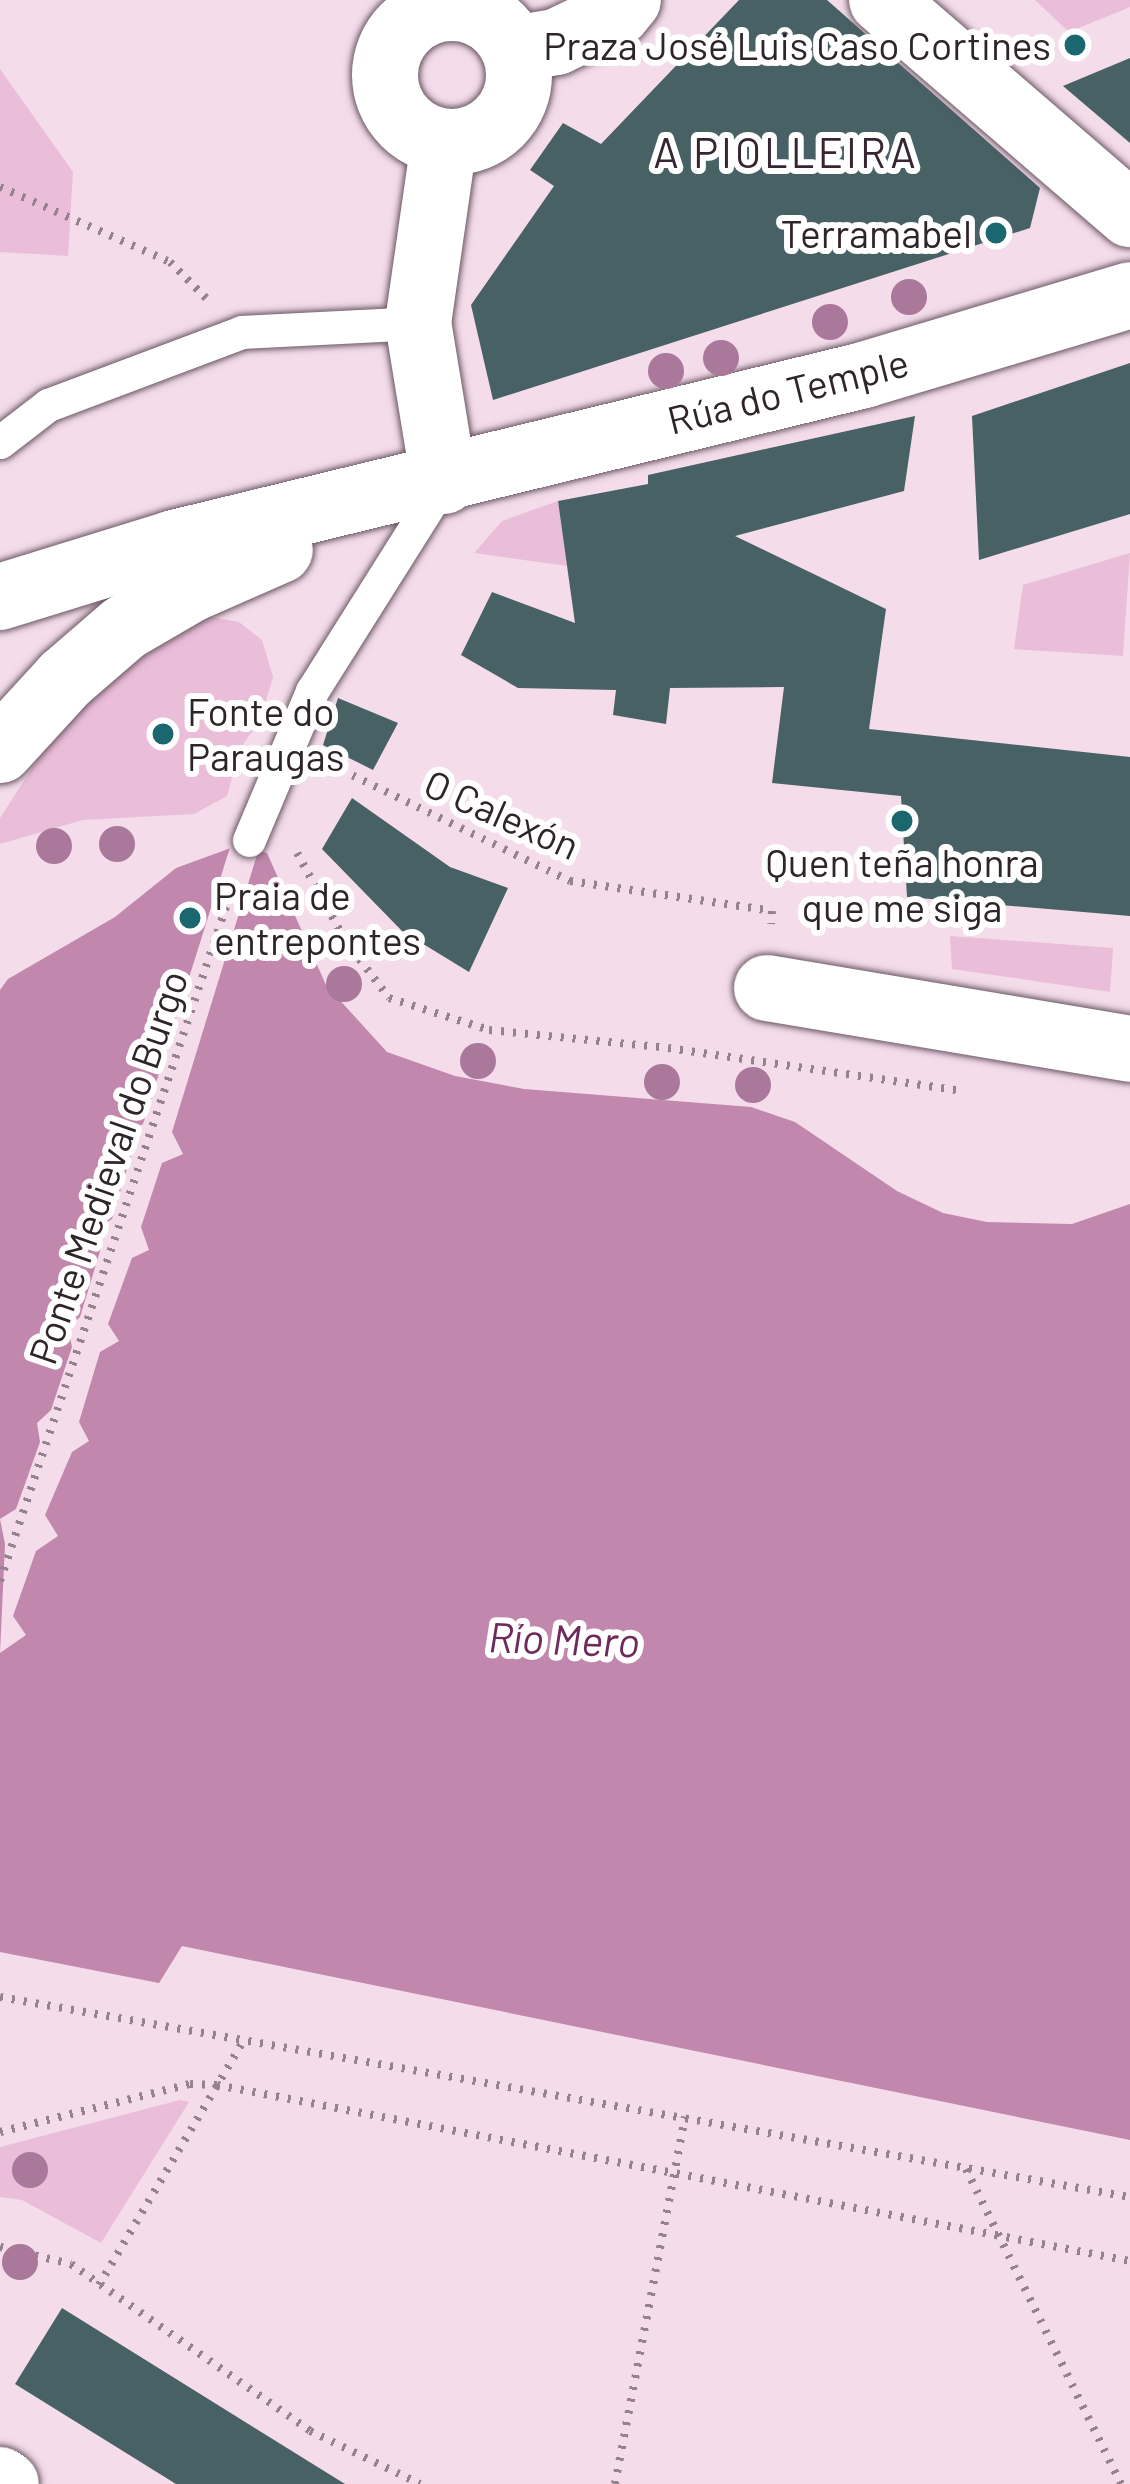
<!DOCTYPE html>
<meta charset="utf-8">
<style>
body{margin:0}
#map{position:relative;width:1130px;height:2484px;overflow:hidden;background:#f4dceb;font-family:Barlow,sans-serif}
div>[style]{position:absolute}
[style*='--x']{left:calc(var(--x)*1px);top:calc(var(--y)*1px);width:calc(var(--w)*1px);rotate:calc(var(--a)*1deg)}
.green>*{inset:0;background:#eabdd9}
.water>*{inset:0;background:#c187ad}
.pier>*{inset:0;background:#f4dceb}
.building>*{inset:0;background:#476165}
.path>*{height:8px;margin-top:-4px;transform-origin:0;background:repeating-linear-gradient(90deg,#94838e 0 3px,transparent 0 12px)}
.roads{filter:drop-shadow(0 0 3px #6b5864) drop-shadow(0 0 3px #6b5864)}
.service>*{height:33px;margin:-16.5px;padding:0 16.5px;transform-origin:16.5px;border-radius:16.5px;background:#fff}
.minor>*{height:66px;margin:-33px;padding:0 33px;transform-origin:33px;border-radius:33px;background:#fff}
.minor>.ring{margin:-33px;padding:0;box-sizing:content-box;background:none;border:66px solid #fff;border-radius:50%}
.secondary>*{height:66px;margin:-33px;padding:0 33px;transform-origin:33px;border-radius:33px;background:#fff}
.trees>*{width:36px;height:36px;margin:-18px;border-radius:50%;background:#a9789a}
.dots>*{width:33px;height:33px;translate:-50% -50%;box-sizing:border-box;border:6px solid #fff;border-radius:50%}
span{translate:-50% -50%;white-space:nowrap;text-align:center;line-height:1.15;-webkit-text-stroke:12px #fff;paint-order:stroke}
.poi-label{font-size:39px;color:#2e252b}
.right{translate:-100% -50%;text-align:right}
.left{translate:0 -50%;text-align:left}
.street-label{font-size:39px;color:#2e252b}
.neighbourhood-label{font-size:42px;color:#372631;letter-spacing:3px}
.water-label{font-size:42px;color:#6f295b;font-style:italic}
</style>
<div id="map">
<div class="green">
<div style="clip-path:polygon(1035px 0,1130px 0,1130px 7px,1069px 32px)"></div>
<div style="clip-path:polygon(0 69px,73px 172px,68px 256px,0 252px)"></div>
<div style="clip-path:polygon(558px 501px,567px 566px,474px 553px,502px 521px)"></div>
<div style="clip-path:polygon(1130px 553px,1123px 656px,1014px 649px,1023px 585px)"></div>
<div style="clip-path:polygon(211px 617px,239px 622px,262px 640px,273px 677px,260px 720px,240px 749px,227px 796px,194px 814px,83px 820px,0 844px,0 818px,49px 742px,104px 685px,182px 626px)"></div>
<div style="clip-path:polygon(950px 936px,1113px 948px,1110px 992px,952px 969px)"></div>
<div style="clip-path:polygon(180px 2100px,189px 2102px,101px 2243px,22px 2200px,0 2197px,0 2147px)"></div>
</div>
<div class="water">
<div style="clip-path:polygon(239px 845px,267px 853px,326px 985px,387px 1052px,455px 1076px,524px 1089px,751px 1107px,795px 1122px,897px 1191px,943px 1213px,987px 1222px,1072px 1224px,1130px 1204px,1130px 2140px,182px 1946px,159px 1983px,0 1952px,0 990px,8px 979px,115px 917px,176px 868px)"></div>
</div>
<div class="pier">
<div style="clip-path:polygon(240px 839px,260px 845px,172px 1132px,183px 1154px,162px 1163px,141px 1227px,149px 1250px,132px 1258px,108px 1324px,119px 1341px,100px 1352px,79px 1422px,89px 1441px,72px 1452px,45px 1515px,58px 1536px,36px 1551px,13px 1616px,26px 1635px,0 1653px,5px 1544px,0 1519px,16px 1509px,40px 1442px,37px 1423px,51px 1410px,72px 1347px,68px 1328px,80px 1317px,101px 1248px,95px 1230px,112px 1219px,131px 1155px,123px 1134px,143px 1124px,232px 841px)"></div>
</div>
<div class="building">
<div style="clip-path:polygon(739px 0,827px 0,1040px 188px,1030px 228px,493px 400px,471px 305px,554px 186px,530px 170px,563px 123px,601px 144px)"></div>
<div style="clip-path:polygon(1130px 58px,1130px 143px,1063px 86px)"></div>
<div style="clip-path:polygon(1130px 363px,1130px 514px,979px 560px,972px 416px)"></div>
<div style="clip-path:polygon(915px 416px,904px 491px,735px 536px,886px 609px,869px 729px,1130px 757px,1130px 916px,907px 897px,901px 796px,772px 783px,784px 687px,670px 688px,666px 724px,613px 715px,616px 690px,518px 688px,461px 655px,492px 592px,575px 623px,558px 501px,648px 484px,648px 475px)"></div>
<div style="clip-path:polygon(338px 698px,398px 723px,373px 770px,323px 745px)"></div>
<div style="clip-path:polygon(352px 798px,450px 867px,508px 888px,469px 972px,402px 931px,322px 849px)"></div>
<div style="clip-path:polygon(62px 2308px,345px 2484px,176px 2484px,15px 2384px)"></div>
</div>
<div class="path">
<div style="--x:0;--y:187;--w:186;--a:23.8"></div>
<div style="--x:170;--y:262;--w:51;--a:45"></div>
<div style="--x:331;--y:765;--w:266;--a:25.9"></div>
<div style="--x:570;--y:881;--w:204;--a:8.4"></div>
<div style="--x:772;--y:911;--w:13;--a:94"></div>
<div style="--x:297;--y:853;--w:99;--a:61.1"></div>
<div style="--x:345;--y:940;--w:73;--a:52.8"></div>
<div style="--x:389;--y:998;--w:105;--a:17.7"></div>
<div style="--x:489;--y:1030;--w:180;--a:5.7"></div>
<div style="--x:668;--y:1048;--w:296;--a:8.3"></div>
<div style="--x:0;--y:1581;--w:736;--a:-71.47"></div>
<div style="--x:0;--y:1997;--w:1148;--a:10.04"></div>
<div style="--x:0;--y:2132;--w:196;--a:-14.2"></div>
<div style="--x:190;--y:2084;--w:27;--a:2"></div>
<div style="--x:217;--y:2085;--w:930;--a:10.91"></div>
<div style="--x:966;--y:2169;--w:351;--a:63.8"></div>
<div style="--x:0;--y:2247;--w:73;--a:13.5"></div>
<div style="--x:71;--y:2264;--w:292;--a:34.9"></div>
<div style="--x:310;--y:2431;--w:122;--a:25.7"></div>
<div style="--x:99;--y:2285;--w:285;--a:-59.4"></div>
<div style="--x:615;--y:2484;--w:374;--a:-79.2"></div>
</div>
<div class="roads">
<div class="service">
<div style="--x:0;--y:442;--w:61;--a:-37.6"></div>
<div style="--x:48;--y:405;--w:207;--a:-20.6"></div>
<div style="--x:242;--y:332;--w:176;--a:-2.9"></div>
<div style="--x:249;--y:840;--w:162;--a:-67.1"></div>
<div style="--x:312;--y:691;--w:248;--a:-57.8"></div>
</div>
<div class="minor">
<div style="--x:882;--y:0;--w:328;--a:40.8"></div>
<div class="ring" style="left:385px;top:8px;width:68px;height:68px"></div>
<div style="--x:514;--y:49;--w:43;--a:-9.5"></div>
<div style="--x:556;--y:42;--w:68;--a:-25.4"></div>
<div style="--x:617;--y:13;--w:17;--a:-50"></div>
<div style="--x:444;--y:481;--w:160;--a:-99.3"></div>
<div style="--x:418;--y:323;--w:182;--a:-81.8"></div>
<div style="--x:767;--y:988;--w:368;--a:9.5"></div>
<div style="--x:0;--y:2480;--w:7;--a:34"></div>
</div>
<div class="secondary">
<div style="--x:0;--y:597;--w:182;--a:-17.2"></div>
<div style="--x:174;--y:543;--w:710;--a:-13.68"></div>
<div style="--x:864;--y:375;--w:278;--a:-16.7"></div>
<div style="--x:0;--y:750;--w:96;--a:-47.5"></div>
<div style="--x:65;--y:679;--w:78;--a:-40.8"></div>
<div style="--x:124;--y:628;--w:78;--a:-30.2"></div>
<div style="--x:191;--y:589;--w:97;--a:-23.7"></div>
</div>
</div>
<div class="trees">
<div style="left:909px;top:297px"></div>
<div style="left:830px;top:322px"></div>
<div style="left:721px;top:358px"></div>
<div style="left:666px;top:371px"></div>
<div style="left:117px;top:844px"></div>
<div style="left:54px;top:846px"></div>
<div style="left:344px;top:984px"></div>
<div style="left:478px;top:1061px"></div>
<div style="left:662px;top:1082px"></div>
<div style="left:753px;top:1085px"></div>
<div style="left:30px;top:2170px"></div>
<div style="left:20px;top:2262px"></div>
</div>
<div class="dots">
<div style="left:1075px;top:45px;background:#1b6770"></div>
<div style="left:996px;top:233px;background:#1b6770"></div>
<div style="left:163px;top:734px;background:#1b6770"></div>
<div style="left:902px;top:821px;background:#1b6770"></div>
<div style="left:190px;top:918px;background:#1b6770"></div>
</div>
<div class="poi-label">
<span class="right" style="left:1051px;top:45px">Praza José Luis Caso Cortines</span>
<span class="right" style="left:972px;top:233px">Terramabel</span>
<span class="left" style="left:187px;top:734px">Fonte do<br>Paraugas</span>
<span style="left:902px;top:885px">Quen teña honra<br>que me siga</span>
<span class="left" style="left:214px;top:918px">Praia de<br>entrepontes</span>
</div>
<div class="street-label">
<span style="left:788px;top:391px;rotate:-14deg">Rúa do Temple</span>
<span style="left:502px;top:814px;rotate:24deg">O Calexón</span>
<span style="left:108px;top:1167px;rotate:-71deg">Ponte Medieval do Burgo</span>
</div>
<div class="neighbourhood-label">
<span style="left:786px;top:151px">A PIOLLEIRA</span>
</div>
<div class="water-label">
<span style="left:564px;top:1638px;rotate:2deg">Río Mero</span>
</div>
</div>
